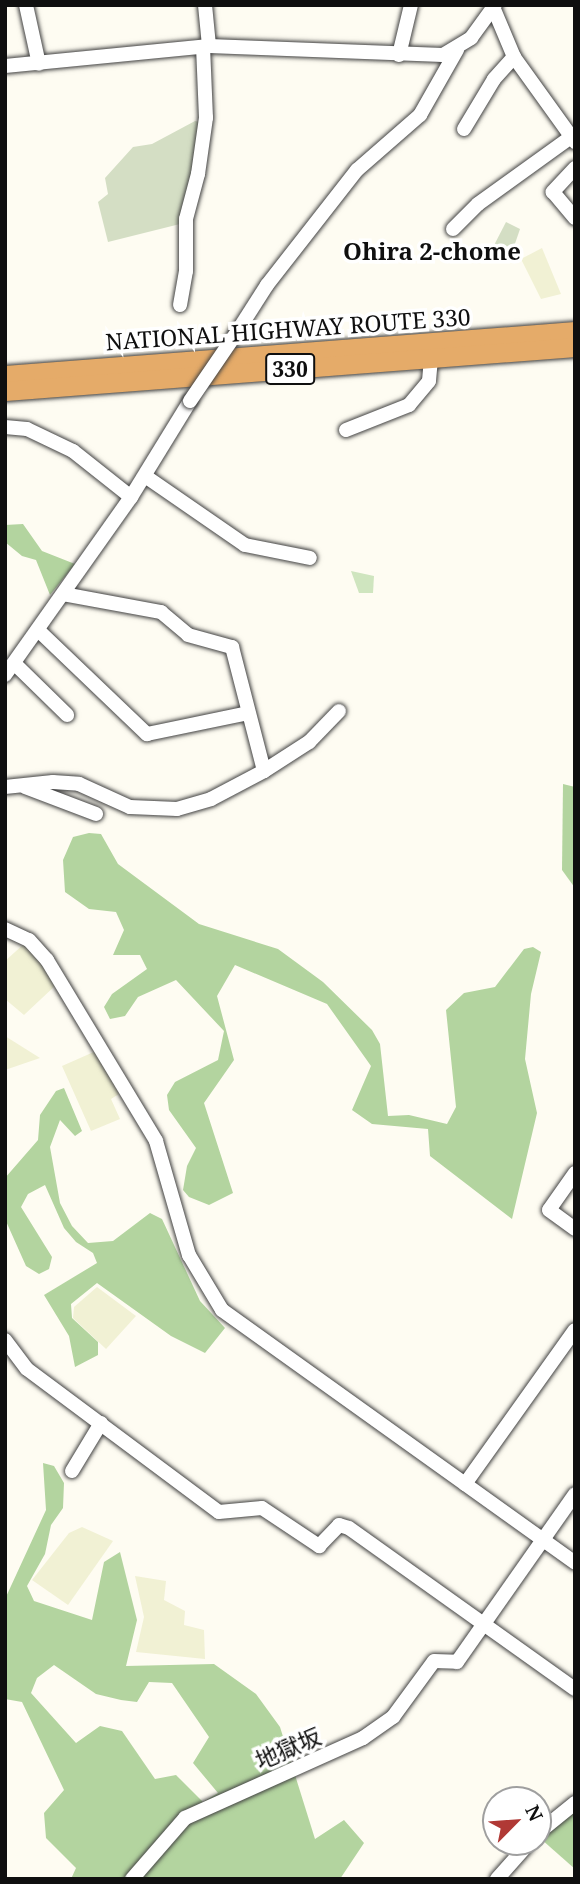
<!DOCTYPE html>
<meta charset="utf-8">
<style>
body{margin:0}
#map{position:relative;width:580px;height:1884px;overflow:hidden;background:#fefcf2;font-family:"Noto Serif","Noto Sans JP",serif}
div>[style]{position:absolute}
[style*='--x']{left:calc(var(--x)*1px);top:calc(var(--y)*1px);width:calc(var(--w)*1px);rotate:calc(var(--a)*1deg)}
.farmland>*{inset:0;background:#f1f1d4}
.green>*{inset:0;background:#cfe5bf}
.forest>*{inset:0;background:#b3d49f}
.cemetery>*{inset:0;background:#d4dec4}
.roads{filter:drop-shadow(0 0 2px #424242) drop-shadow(0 0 2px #424242)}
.minor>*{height:14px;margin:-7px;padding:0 7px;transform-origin:7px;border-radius:7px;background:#fff}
.highway>*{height:19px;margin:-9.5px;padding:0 9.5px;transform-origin:9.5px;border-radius:9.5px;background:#e5ab69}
.bridges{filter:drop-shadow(0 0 2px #424242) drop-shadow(0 0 2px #424242)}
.minor-bridge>*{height:14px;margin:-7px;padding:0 7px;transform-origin:7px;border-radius:7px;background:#fff}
span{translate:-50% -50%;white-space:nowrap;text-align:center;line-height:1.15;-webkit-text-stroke:7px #fff;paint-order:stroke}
.shield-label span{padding:2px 5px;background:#fff;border:2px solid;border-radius:5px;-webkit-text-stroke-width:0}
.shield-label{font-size:21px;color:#0f0f0f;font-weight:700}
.street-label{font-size:23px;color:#0f0f0f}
.neighbourhood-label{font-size:24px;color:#0f0f0f;font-weight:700}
.frame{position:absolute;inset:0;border:7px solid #0f0f0f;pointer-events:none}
.north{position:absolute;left:482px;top:1786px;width:70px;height:70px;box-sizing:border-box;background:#fff;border:2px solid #9f9f9f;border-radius:50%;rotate:65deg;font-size:19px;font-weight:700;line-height:28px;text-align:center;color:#0f0f0f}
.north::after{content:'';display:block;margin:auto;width:24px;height:32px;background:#b03935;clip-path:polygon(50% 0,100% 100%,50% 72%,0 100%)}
</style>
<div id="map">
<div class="farmland">
<div style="clip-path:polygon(542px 248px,561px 294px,541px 299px,521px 259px)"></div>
<div style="clip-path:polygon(25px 943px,57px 984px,24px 1015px,5px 999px,5px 961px)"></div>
<div style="clip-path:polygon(5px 1036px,40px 1058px,5px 1070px)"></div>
<div style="clip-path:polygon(96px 1051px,119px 1094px,111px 1099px,120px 1119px,91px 1131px,62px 1066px)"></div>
<div style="clip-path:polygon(97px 1287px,136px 1316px,106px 1349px,73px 1318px,74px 1307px)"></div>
<div style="clip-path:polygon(82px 1527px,113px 1541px,68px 1605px,32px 1580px,69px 1533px)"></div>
<div style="clip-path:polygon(135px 1576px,166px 1581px,164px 1600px,185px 1611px,184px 1625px,204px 1630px,205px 1659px,136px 1652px,144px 1617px)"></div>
</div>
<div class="green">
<div style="clip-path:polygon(351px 571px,374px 576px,373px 593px,359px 593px)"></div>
</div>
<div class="forest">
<div style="clip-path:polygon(23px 524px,42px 551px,75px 564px,50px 595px,36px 560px,22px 556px,5px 542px,5px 525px)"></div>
<div style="clip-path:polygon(563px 784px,575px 787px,575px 888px,562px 870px)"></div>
<div style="clip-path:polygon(89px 833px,101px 834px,118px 864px,199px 924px,278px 949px,323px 982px,372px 1030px,380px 1044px,388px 1116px,409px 1115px,447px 1124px,456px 1107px,446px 1010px,464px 993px,495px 987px,524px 949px,533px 947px,541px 952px,531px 994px,525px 1059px,537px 1113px,512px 1219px,430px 1156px,428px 1129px,372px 1124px,352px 1110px,371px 1066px,327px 1004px,235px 965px,217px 996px,234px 1060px,204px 1103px,233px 1193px,209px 1205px,189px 1197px,183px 1190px,187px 1166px,196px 1148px,169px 1110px,167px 1095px,175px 1082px,218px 1060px,224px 1031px,176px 980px,138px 997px,125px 1016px,110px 1019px,104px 1007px,112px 994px,147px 969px,140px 955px,113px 955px,124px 930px,116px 912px,89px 909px,65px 892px,63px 860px,73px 837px)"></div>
<div style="clip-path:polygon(64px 1088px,82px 1131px,75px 1136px,60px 1120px,50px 1147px,60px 1203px,72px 1226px,88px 1243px,113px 1241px,150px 1213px,162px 1219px,200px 1301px,225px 1328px,205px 1353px,171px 1336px,97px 1283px,71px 1304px,72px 1318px,98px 1342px,98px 1355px,75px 1367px,69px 1336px,44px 1295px,97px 1263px,93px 1253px,76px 1242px,64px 1228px,45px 1185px,28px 1194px,21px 1207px,52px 1257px,49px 1269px,39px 1274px,26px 1266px,5px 1219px,5px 1178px,38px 1140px,40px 1115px,56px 1091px)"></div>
<div style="clip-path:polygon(evenodd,43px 1463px,54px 1466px,64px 1483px,63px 1508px,51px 1525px,45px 1554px,27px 1586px,34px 1601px,92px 1620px,104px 1562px,120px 1552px,137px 1620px,126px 1666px,214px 1664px,256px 1694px,280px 1727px,315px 1839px,344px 1820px,364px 1843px,340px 1879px,71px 1879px,76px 1868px,46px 1838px,44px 1813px,64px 1790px,22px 1702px,5px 1699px,5px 1599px,46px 1510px,43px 1463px,54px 1665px,96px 1694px,121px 1700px,137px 1702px,149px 1682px,172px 1683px,209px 1737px,193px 1763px,218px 1793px,203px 1802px,176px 1775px,155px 1779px,122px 1731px,100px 1726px,76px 1743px,31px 1693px,37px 1678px,54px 1665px)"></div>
<div style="clip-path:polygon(572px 1811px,575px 1815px,575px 1869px,541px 1839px)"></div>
</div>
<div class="cemetery">
<div style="clip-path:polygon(195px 121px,200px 122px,195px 174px,180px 224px,108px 242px,98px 202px,108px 194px,105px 178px,133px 147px,152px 144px)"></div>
<div style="clip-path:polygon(506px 222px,520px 229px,509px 261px,489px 255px)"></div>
</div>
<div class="roads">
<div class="minor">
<div style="--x:26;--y:5;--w:60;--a:77.6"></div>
<div style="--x:205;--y:5;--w:41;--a:84.4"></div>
<div style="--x:493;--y:7;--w:54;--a:67.2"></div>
<div style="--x:514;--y:57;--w:105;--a:54.3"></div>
<div style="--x:399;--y:55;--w:51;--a:-76.5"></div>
<div style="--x:5;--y:66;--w:205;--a:-5.6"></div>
<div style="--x:209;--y:46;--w:234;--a:2.2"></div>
<div style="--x:443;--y:55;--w:33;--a:-31"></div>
<div style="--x:471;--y:38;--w:41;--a:-54"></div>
<div style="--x:464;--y:129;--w:58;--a:-59"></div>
<div style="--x:494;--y:79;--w:30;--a:-48"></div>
<div style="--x:575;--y:168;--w:33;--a:133"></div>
<div style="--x:553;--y:192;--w:34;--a:50"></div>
<div style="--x:453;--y:229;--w:35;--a:-45"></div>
<div style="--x:478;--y:204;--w:120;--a:-35.8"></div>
<div style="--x:180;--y:305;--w:35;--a:-80"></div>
<div style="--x:186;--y:271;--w:52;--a:-90"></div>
<div style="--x:186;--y:219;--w:47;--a:-75.1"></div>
<div style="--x:198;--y:174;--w:57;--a:-81.9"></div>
<div style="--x:206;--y:118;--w:71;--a:-92.4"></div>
<div style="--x:237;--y:332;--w:56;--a:-57.4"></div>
<div style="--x:267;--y:285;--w:146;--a:-52"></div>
<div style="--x:357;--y:170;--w:84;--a:-41.1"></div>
<div style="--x:420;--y:115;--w:75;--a:-60.4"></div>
<div style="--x:5;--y:427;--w:22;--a:5"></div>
<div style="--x:27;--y:429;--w:51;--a:25.6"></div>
<div style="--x:73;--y:451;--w:74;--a:38.4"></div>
<div style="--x:346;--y:430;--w:68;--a:-21.6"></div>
<div style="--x:409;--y:405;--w:31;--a:-50"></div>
<div style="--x:429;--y:381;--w:23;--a:-85"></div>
<div style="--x:145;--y:476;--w:121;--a:34.6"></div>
<div style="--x:245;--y:545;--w:66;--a:11.3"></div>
<div style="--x:63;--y:594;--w:100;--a:10.4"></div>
<div style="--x:161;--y:612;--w:35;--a:40"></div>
<div style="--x:188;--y:635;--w:46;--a:15.3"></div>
<div style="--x:232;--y:647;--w:128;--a:75.5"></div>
<div style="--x:38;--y:630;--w:151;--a:43.7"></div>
<div style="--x:147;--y:734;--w:103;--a:-11.7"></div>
<div style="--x:15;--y:664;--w:73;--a:44.4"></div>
<div style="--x:5;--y:675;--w:218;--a:-54.7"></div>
<div style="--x:131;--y:497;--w:113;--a:-58.4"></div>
<div style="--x:5;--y:787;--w:48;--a:-5.9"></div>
<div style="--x:53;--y:782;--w:26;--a:4"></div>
<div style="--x:79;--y:784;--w:56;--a:24.3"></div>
<div style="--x:130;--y:807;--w:47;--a:2.4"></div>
<div style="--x:177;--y:809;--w:35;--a:-16"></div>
<div style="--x:211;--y:799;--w:60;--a:-27.8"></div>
<div style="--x:264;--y:771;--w:54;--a:-32.8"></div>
<div style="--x:309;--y:742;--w:43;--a:-45.9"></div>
<div style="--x:25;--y:787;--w:76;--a:20.8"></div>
<div style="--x:5;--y:929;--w:26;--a:25"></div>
<div style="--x:29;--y:940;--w:27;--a:48"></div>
<div style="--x:47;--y:960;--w:211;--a:58.9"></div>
<div style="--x:156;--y:1141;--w:119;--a:73.9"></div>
<div style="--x:189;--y:1255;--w:64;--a:59"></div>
<div style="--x:222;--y:1310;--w:434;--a:35.6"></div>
<div style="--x:575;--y:1173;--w:45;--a:125.1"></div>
<div style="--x:549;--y:1210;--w:32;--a:36"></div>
<div style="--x:5;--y:1340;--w:36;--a:53"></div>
<div style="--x:27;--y:1369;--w:239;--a:36.7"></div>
<div style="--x:219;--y:1512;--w:43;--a:-5.3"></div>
<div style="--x:262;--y:1508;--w:69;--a:33.7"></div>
<div style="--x:319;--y:1546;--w:29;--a:-46"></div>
<div style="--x:339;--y:1525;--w:10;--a:17"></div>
<div style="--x:349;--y:1528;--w:277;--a:35.5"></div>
<div style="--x:72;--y:1471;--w:56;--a:-58.9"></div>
<div style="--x:465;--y:1484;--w:189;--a:-54.5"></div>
<div style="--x:538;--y:1833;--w:48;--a:-39"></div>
<div style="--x:132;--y:1879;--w:81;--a:-49"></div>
<div style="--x:185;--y:1818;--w:195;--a:-24.2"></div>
<div style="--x:363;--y:1738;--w:37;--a:-35"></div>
<div style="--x:393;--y:1717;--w:69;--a:-53.8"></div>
<div style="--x:434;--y:1661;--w:23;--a:2"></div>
<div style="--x:457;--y:1662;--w:205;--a:-54.9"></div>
<div style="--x:497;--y:1879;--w:50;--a:-48.3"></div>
</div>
<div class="highway">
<div style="--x:5;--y:375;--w:572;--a:-4.41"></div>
<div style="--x:5;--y:391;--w:572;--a:-4.41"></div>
</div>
</div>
<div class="bridges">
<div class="minor-bridge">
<div style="--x:190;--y:401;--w:83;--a:-55.7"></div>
</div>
</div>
<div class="shield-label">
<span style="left:290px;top:369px">330</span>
</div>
<div class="street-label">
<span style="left:288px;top:329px;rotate:-4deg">NATIONAL HIGHWAY ROUTE 330</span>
<span style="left:288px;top:1748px;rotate:-23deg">地獄坂</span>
</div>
<div class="neighbourhood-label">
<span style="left:432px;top:251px">Ohira 2-chome</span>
</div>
<div class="frame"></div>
<div class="north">N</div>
</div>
